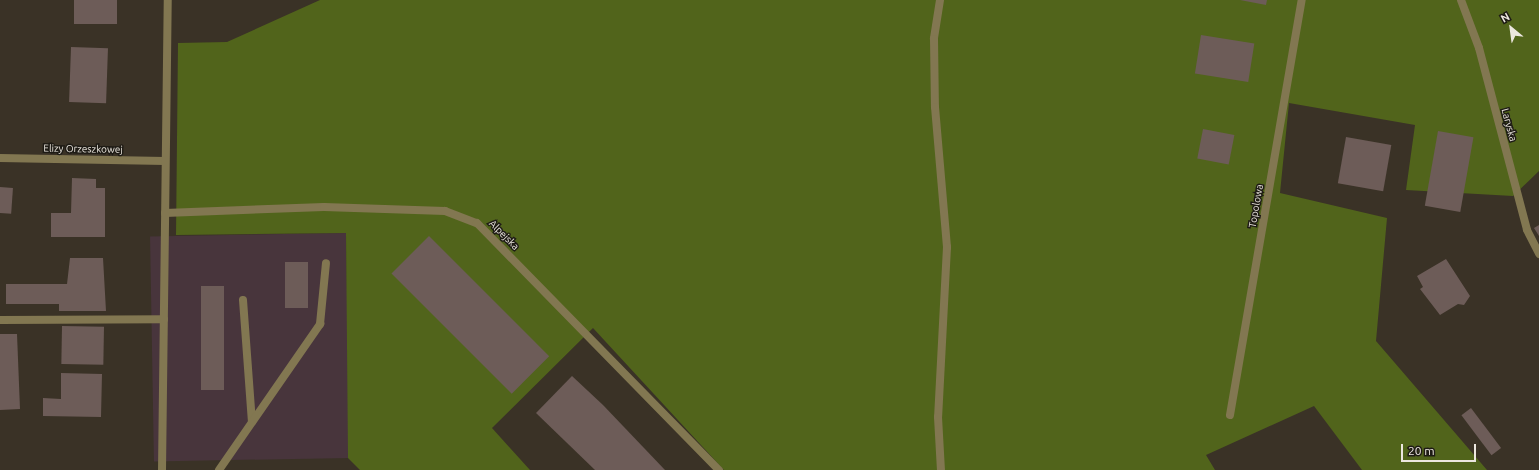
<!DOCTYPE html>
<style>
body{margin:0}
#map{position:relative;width:1539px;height:470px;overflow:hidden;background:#3a3226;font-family:Ubuntu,sans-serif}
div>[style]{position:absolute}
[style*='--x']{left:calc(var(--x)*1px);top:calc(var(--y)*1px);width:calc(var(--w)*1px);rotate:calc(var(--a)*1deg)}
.industrial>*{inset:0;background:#48353c;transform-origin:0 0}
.green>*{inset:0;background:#51641b}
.building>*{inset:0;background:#6d5c58;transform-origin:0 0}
.lane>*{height:8px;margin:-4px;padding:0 4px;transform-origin:4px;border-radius:4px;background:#827751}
.street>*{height:8px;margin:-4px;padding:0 4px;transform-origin:4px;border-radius:4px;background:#827751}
span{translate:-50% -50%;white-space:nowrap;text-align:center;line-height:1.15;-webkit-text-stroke:3px #1e1b15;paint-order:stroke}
.street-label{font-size:10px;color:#ece7df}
.north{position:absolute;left:1491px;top:8px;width:40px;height:40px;-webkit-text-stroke:3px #1e1b15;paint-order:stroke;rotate:331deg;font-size:11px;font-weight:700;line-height:16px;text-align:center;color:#ece7df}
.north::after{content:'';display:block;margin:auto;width:14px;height:18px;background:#ece7df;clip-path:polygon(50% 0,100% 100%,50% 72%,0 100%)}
.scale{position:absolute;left:1401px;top:444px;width:75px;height:18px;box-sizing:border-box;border:2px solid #ece7df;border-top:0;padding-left:5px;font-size:12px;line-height:14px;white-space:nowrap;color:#ece7df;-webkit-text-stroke:3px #1e1b15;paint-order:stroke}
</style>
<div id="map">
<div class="industrial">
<div style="left:346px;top:233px;width:225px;height:196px;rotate:89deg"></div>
</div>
<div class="green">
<div style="clip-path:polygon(320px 0,1539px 0,1539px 171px,1513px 196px,1406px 190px,1415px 125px,1289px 103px,1280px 193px,1387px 218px,1376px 341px,1487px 470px,1362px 470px,1314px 406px,1206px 455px,1215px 470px,724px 470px,593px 328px,492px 428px,530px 470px,360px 470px,348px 458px,346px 233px,176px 235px,178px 43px,227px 42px)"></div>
</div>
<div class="building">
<div style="left:74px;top:0;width:43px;height:24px"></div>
<div style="clip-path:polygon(1240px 0,1267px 0,1266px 5px)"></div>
<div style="left:1201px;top:35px;width:54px;height:39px;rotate:9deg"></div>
<div style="left:71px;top:47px;width:37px;height:55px;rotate:2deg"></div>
<div style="left:1203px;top:129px;width:32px;height:30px;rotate:11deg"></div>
<div style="left:1438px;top:131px;width:36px;height:76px;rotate:10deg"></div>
<div style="left:1346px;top:137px;width:46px;height:47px;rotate:10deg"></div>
<div style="clip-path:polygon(72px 178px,96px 179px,96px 188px,105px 188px,105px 237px,51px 237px,51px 213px,71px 213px)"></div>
<div style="left:0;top:187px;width:13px;height:26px;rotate:4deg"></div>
<div style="clip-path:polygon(1539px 225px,1539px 236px,1534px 228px)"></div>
<div style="left:429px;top:236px;width:170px;height:53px;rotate:45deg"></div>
<div style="clip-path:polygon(70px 258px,103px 258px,106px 311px,59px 311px,59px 304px,6px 304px,6px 284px,67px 284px)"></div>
<div style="clip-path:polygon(1446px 259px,1470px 296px,1464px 305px,1458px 304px,1440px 315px,1420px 289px,1423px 287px,1417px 276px)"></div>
<div style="left:308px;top:262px;width:46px;height:23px;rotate:90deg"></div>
<div style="left:201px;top:286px;width:23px;height:104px"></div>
<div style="left:62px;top:326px;width:42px;height:38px;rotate:1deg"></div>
<div style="clip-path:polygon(0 334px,17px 334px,20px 409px,0 410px)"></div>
<div style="clip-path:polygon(61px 373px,102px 374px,101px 417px,43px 416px,43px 398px,61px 399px)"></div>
<div style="clip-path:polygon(572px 376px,603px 405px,665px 470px,595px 470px,536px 413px)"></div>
<div style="left:1471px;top:408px;width:50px;height:12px;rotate:53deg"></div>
</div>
<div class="lane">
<div style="--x:165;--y:213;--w:159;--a:-2.2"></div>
<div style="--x:324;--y:207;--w:121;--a:1.9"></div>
<div style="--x:445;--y:211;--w:34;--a:21"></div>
<div style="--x:477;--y:223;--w:346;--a:45.6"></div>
<div style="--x:243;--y:300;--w:122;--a:85.8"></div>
<div style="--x:0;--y:320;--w:164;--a:-0.3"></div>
<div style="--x:219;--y:470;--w:178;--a:-55.3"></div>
<div style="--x:320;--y:324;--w:61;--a:-84.4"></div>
</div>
<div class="street">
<div style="--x:940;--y:0;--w:39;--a:99"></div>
<div style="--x:934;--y:39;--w:68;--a:89.2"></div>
<div style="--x:935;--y:107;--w:141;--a:85.1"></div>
<div style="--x:947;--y:247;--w:170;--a:93"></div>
<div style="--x:938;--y:417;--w:53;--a:86.8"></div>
<div style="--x:1461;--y:0;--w:51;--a:69.4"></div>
<div style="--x:1479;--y:48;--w:188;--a:75.2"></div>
<div style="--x:1527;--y:230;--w:27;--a:63"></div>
<div style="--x:0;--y:158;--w:165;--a:1"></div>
<div style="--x:1230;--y:415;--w:421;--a:-80.2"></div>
<div style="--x:162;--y:470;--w:470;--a:-89.3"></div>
</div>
<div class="street-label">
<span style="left:1509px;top:125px;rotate:75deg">Laryska</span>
<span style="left:83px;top:149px;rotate:1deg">Elizy Orzeszkowej</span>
<span style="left:1256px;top:206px;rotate:-80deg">Topolowa</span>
<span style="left:504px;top:235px;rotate:45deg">Alpejska</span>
</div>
<div class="north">N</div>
<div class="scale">20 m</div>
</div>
